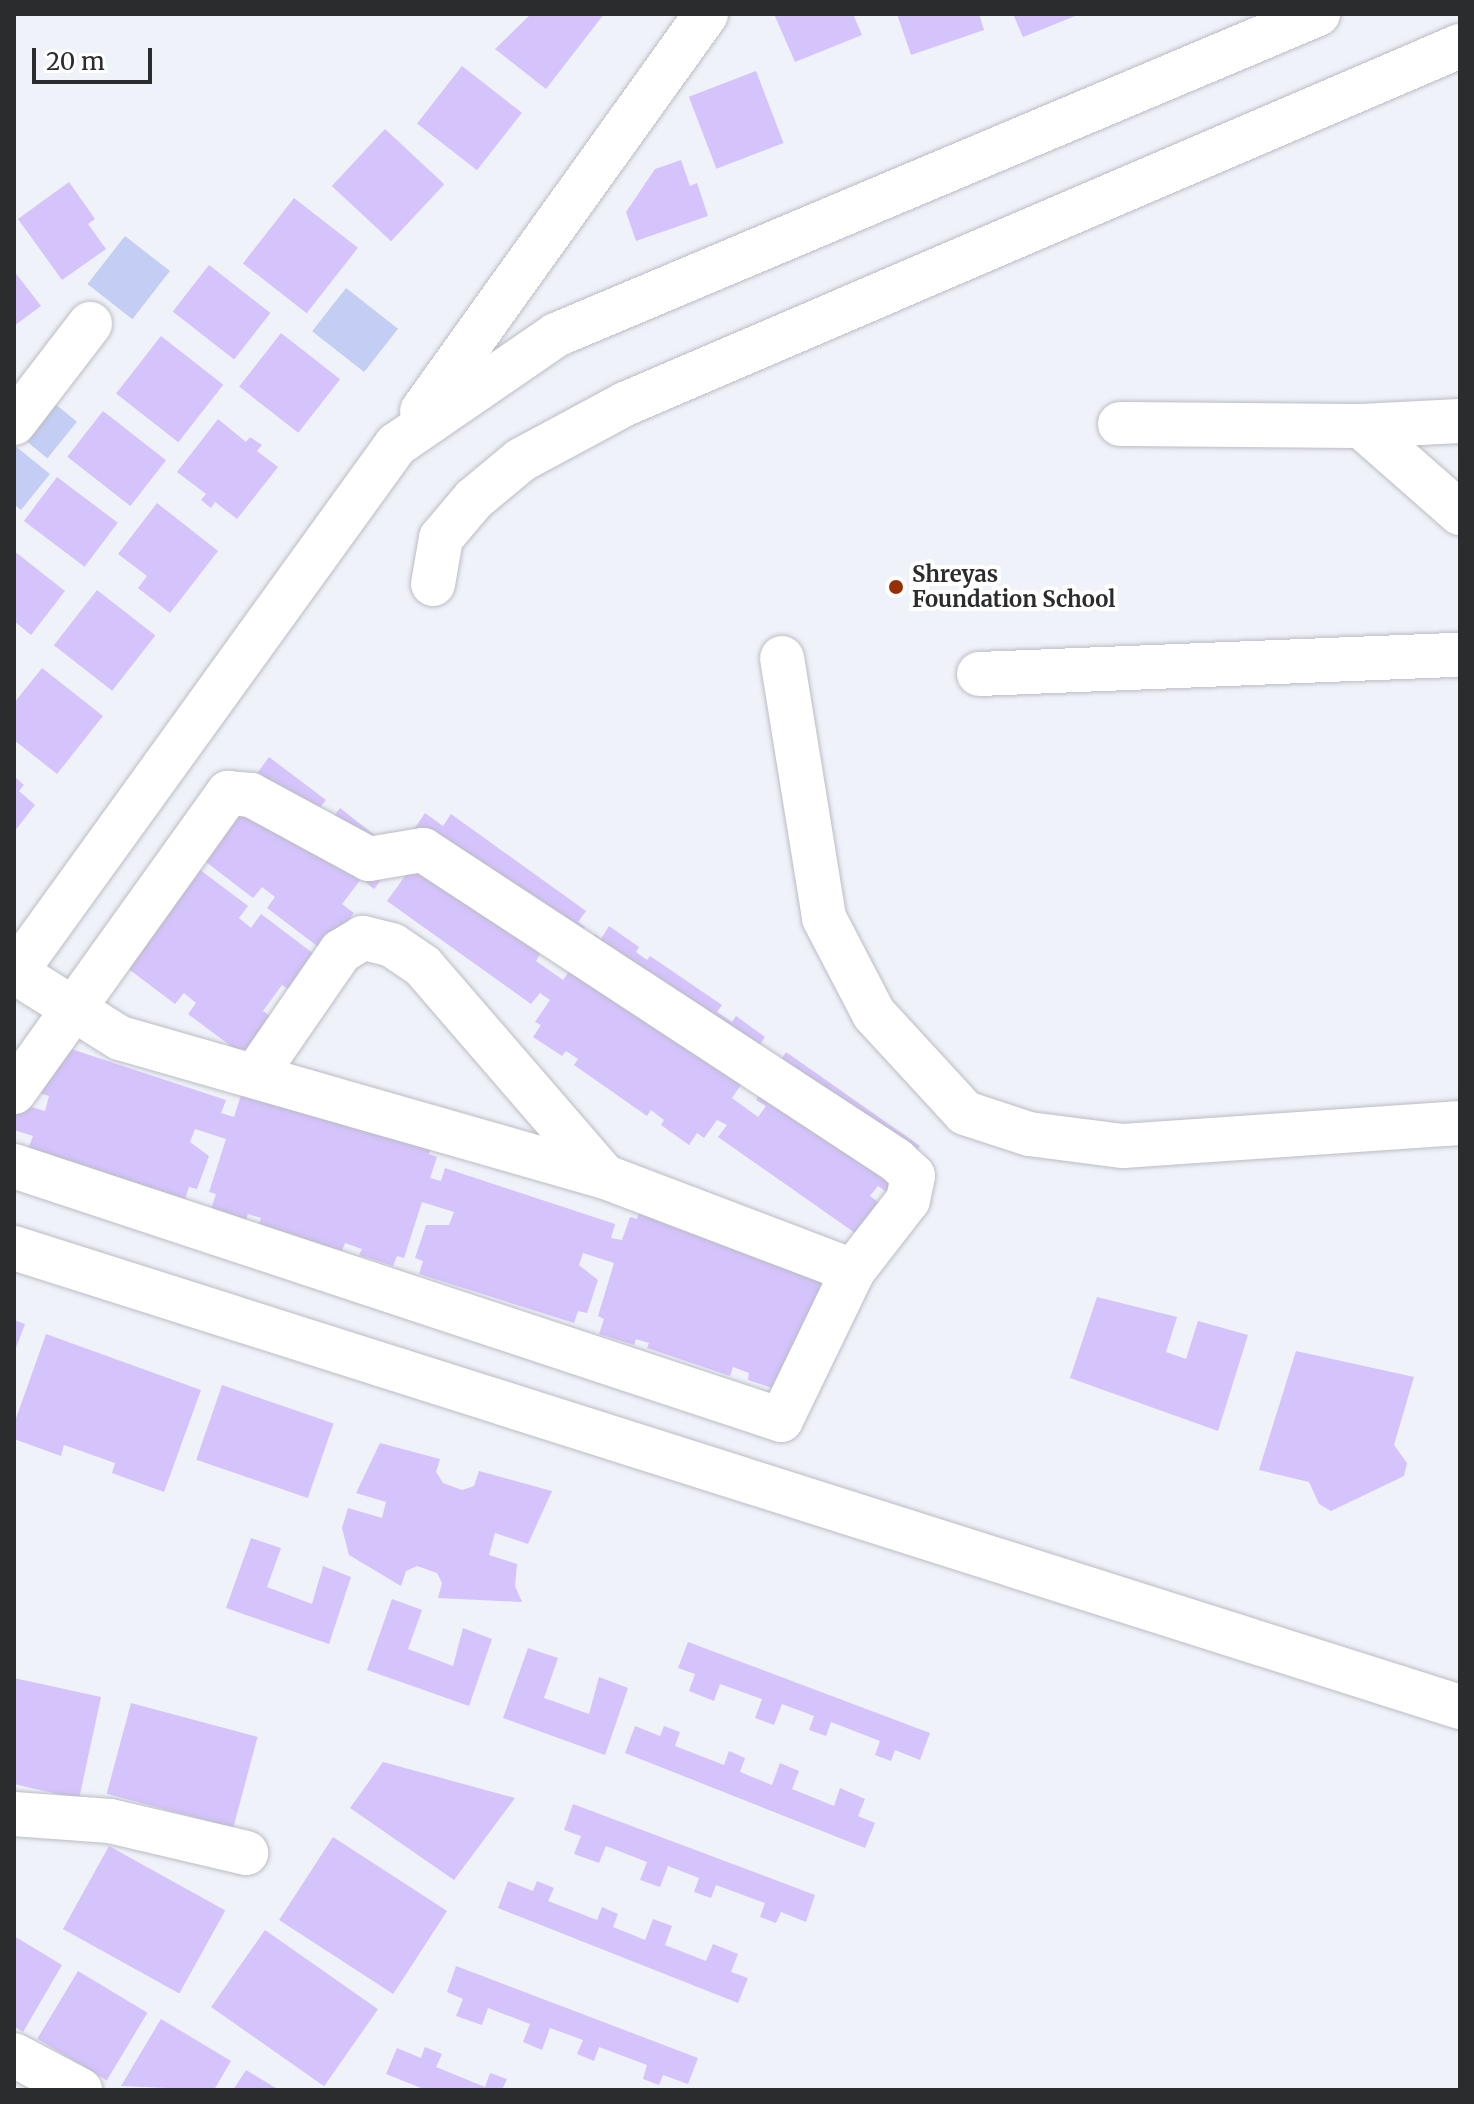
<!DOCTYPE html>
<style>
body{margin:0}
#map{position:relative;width:1474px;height:2104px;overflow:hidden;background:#f0f2f9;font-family:Merriweather,serif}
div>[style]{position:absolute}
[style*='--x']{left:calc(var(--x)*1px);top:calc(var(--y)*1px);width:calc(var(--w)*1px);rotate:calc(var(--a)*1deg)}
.green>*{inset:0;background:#c4cef4;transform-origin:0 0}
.building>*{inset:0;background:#d5c3fc;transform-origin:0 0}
.roads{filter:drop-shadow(0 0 2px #bbbcc4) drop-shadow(0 0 2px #bbbcc4)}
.minor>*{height:44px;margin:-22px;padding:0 22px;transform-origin:22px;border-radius:22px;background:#fff}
.dots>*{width:22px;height:22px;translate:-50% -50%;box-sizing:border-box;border:4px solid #fff;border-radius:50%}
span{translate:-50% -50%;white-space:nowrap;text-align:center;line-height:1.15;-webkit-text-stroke:8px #fff;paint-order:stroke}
.poi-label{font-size:22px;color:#2b2c2e;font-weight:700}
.left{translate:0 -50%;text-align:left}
.frame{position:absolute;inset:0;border:16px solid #2b2c2e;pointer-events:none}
.scale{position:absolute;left:32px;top:48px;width:120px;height:36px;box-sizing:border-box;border:4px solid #2b2c2e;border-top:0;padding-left:10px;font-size:24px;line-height:28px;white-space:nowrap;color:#2b2c2e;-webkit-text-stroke:6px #fff;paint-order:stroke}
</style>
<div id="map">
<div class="green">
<div style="left:125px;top:236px;width:57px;height:61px;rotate:38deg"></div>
<div style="left:346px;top:288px;width:66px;height:55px;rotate:38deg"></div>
<div style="left:49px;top:399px;width:36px;height:47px;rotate:39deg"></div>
<div style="clip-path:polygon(14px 445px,50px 474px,21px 510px,14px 504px)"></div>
</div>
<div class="building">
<div style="clip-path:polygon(531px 14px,604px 14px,546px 89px,495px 49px)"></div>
<div style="clip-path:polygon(774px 14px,853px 14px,862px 35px,795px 62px)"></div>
<div style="clip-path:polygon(897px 14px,979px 14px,984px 30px,911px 55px)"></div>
<div style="clip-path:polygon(1013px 14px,1080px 14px,1023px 37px)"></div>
<div style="left:462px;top:66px;width:76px;height:73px;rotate:38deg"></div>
<div style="left:756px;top:71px;width:77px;height:72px;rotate:69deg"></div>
<div style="left:385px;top:129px;width:81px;height:78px;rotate:43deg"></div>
<div style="clip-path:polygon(681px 160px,690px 186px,697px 183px,708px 216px,636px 241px,626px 212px,655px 169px)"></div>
<div style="clip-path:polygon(69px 182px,95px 219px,88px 224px,106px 249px,62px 280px,18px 219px)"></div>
<div style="left:294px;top:198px;width:81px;height:83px;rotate:38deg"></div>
<div style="left:209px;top:265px;width:78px;height:59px;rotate:38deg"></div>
<div style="clip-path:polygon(14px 271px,41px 306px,14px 326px)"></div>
<div style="left:281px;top:333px;width:75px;height:68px;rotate:38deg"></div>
<div style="left:161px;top:336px;width:79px;height:73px;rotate:38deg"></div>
<div style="left:103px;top:411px;width:80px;height:58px;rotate:38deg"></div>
<div style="clip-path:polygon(218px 419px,246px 442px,250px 437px,262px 445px,257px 451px,278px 467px,237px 519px,215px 502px,211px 508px,201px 500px,206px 494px,177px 472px)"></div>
<div style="left:57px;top:477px;width:76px;height:55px;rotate:37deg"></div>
<div style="clip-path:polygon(157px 503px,218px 551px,170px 613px,138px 588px,147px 576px,118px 554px)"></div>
<div style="clip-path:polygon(14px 551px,65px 591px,31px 635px,14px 621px)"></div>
<div style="left:97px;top:590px;width:74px;height:70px;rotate:38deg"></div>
<div style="clip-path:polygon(42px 668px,103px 716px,57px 774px,14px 740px,14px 703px)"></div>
<div style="clip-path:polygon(269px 757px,326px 800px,317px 811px,330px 821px,340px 808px,400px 855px,374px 889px,361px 879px,342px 904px,354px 913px,325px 952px,267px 908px,275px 897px,262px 887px,253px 898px,197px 855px)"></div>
<div style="clip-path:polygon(14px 776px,24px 785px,19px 791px,35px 805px,14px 832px)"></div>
<div style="clip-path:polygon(425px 813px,443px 826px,451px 814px,586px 911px,578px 922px,585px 927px,566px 956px,543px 949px,536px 961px,563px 980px,595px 934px,601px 939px,609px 926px,639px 947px,636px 952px,647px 960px,650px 956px,722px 1005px,717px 1012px,732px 1022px,736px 1016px,765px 1037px,759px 1046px,765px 1050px,732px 1098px,758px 1117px,766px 1106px,756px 1100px,786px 1052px,920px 1146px,888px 1193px,878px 1186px,870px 1196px,896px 1215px,865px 1240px,718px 1137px,727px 1125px,717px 1120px,704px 1138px,697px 1133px,689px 1145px,661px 1125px,664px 1120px,651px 1110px,647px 1116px,574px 1065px,578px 1059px,566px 1051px,562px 1056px,533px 1037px,541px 1025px,535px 1022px,550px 1000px,540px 993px,531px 1004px,387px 901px,415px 862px,408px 838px)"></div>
<div style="clip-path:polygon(191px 863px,248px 906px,239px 918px,251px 928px,261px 914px,322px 960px,296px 995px,282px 985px,263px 1011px,276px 1020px,247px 1058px,188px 1014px,196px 1003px,184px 993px,175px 1004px,118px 961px)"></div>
<div style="clip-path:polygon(56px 1044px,226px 1100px,221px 1113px,234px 1117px,242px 1092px,433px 1140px,429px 1154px,437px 1157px,430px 1178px,441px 1181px,445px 1168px,615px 1224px,611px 1238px,622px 1240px,630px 1217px,637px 1219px,641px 1206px,825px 1281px,781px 1391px,748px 1380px,749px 1373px,733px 1367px,730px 1376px,647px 1348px,649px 1343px,636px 1339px,634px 1345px,599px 1334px,604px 1319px,598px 1316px,614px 1263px,583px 1253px,579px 1265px,598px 1280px,587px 1313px,578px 1311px,574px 1323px,419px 1274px,423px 1261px,415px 1258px,426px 1225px,449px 1225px,454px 1212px,422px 1202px,404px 1258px,397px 1256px,393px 1266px,359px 1255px,362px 1249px,345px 1243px,342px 1251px,259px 1224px,261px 1218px,248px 1214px,246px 1220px,211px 1209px,216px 1194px,209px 1192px,226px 1139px,195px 1129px,190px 1142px,209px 1156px,197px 1189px,189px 1187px,185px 1199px,28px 1149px,33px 1136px,14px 1130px,14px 1116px,18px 1103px,45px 1111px,49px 1096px,39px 1093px)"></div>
<div style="clip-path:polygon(1097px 1297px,1177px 1317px,1166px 1352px,1186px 1359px,1198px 1321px,1248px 1335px,1218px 1431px,1070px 1378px)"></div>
<div style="clip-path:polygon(14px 1320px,25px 1324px,14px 1353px)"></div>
<div style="clip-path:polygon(46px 1334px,201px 1390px,164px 1492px,112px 1473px,115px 1463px,64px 1445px,61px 1456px,14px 1439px,14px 1424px)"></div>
<div style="clip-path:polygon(1296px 1351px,1414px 1377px,1394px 1445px,1407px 1463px,1404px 1476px,1331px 1511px,1319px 1504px,1309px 1482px,1259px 1470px)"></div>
<div style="left:222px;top:1385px;width:118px;height:79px;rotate:19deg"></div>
<div style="clip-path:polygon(380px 1443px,440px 1459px,436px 1472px,443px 1483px,462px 1490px,474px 1486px,479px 1471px,552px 1491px,528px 1544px,495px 1533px,489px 1555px,517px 1564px,515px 1586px,522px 1602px,438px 1598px,442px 1583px,437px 1573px,417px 1566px,406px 1571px,401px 1586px,349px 1555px,342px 1528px,348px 1508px,382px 1518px,386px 1502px,356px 1493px)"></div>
<div style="clip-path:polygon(251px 1538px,281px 1548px,267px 1587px,312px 1604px,323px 1566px,351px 1577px,329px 1644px,226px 1608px)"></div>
<div style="clip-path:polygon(392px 1599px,422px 1610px,408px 1649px,453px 1666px,463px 1628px,492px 1639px,469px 1706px,367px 1670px)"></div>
<div style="clip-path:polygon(688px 1642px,930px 1733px,920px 1760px,895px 1750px,891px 1761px,875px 1755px,880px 1741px,831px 1722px,826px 1736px,809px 1730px,814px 1716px,782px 1704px,774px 1725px,755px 1718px,762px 1699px,720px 1684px,714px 1701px,689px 1691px,695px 1674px,678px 1668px)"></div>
<div style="clip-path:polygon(528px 1648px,558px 1658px,544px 1698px,589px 1714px,599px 1677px,628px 1688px,605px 1755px,503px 1718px)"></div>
<div style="clip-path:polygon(14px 1678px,101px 1697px,79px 1799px,14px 1784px)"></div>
<div style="left:131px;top:1703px;width:131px;height:94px;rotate:15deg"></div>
<div style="clip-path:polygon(635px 1726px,660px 1736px,664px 1726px,680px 1732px,675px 1746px,724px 1765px,729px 1751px,745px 1758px,740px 1772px,772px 1785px,780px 1763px,799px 1771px,792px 1789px,834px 1806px,840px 1788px,865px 1799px,858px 1816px,875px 1823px,865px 1848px,625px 1753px)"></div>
<div style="clip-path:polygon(383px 1762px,515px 1798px,454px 1880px,350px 1808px)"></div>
<div style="clip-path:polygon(573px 1804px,815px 1895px,806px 1922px,781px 1912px,776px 1923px,760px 1917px,765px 1903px,716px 1885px,711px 1898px,694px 1892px,699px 1878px,668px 1866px,660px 1887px,640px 1880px,647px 1862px,606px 1846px,599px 1863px,574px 1854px,581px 1836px,564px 1830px)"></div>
<div style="left:333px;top:1837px;width:136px;height:99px;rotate:33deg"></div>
<div style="left:109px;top:1846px;width:133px;height:95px;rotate:29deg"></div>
<div style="clip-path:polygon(508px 1881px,533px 1891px,537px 1881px,554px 1888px,548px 1901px,597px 1920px,602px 1907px,618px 1914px,613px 1927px,645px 1940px,653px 1919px,672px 1926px,665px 1945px,706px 1961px,713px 1944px,738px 1954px,731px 1972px,748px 1978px,738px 2003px,498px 1908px)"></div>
<div style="left:265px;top:1930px;width:138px;height:94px;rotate:35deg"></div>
<div style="clip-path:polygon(14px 1936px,62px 1965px,23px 2032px,14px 2026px)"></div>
<div style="clip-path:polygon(456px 1966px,698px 2058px,688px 2084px,663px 2075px,659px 2085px,643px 2079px,647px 2065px,599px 2047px,594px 2061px,577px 2054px,583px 2040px,550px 2028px,542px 2050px,523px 2042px,530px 2024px,488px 2008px,482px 2025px,456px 2016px,463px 1999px,447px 1992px)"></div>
<div style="left:78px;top:1971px;width:81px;height:79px;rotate:31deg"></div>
<div style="clip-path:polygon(161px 2019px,231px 2061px,214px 2090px,121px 2086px)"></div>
<div style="clip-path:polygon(425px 2047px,442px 2054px,436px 2067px,485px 2087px,490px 2073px,507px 2079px,502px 2090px,426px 2090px,386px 2074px,397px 2048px,421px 2058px)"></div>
<div style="clip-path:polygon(246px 2070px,279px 2090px,233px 2090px)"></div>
</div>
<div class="roads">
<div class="minor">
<div style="--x:422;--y:411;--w:488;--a:-54.4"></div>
<div style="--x:14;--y:423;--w:125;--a:-52.5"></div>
<div style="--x:1120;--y:424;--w:241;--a:0.5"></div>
<div style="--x:1361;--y:426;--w:132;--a:41.3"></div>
<div style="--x:1361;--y:426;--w:99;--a:-2.9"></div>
<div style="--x:433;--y:584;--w:47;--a:-80.1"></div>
<div style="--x:441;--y:538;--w:51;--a:-49.8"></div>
<div style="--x:474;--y:499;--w:61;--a:-39.7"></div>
<div style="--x:521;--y:460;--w:118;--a:-28.3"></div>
<div style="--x:625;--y:404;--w:909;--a:-23.21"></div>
<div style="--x:782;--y:658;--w:263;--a:80.8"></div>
<div style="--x:824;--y:918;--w:108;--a:62.5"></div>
<div style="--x:874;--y:1014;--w:134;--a:47.4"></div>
<div style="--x:965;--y:1113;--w:67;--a:18.2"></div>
<div style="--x:1029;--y:1134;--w:95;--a:7.3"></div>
<div style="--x:1123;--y:1146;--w:338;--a:-3.9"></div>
<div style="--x:979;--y:674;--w:481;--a:-2.3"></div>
<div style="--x:15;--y:972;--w:124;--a:32.2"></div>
<div style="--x:120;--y:1038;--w:505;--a:15.99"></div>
<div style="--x:605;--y:1177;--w:279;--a:-130.8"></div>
<div style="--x:423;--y:966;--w:37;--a:-146"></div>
<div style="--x:392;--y:945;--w:30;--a:-166"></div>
<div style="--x:363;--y:938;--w:26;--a:149"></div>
<div style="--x:341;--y:951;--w:150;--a:124.6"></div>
<div style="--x:14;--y:974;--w:653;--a:-54.17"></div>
<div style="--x:396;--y:445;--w:194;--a:-34.5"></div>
<div style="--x:556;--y:335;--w:827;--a:-22.84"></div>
<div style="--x:14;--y:1092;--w:368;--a:-54.4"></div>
<div style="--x:228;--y:793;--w:23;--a:5"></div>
<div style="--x:251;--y:795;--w:134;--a:28.5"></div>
<div style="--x:369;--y:859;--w:55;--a:-9.5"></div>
<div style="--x:423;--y:850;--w:566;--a:33.24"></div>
<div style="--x:896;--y:1160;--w:23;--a:43"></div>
<div style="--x:913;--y:1176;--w:25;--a:102"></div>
<div style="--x:908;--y:1200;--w:90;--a:127.8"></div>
<div style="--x:14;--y:1166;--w:808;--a:18.32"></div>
<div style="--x:781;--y:1420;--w:165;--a:-64.2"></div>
<div style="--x:853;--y:1271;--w:265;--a:-159.2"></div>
<div style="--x:14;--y:1248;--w:1517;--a:17.61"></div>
<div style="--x:14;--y:1814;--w:96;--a:4.2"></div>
<div style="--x:110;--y:1821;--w:140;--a:13.2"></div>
<div style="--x:14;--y:2055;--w:75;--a:27.9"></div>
</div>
</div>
<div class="dots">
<div style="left:896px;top:587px;background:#963002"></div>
</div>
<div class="poi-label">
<span class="left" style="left:912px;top:587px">Shreyas<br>Foundation School</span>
</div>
<div class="frame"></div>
<div class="scale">20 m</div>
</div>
